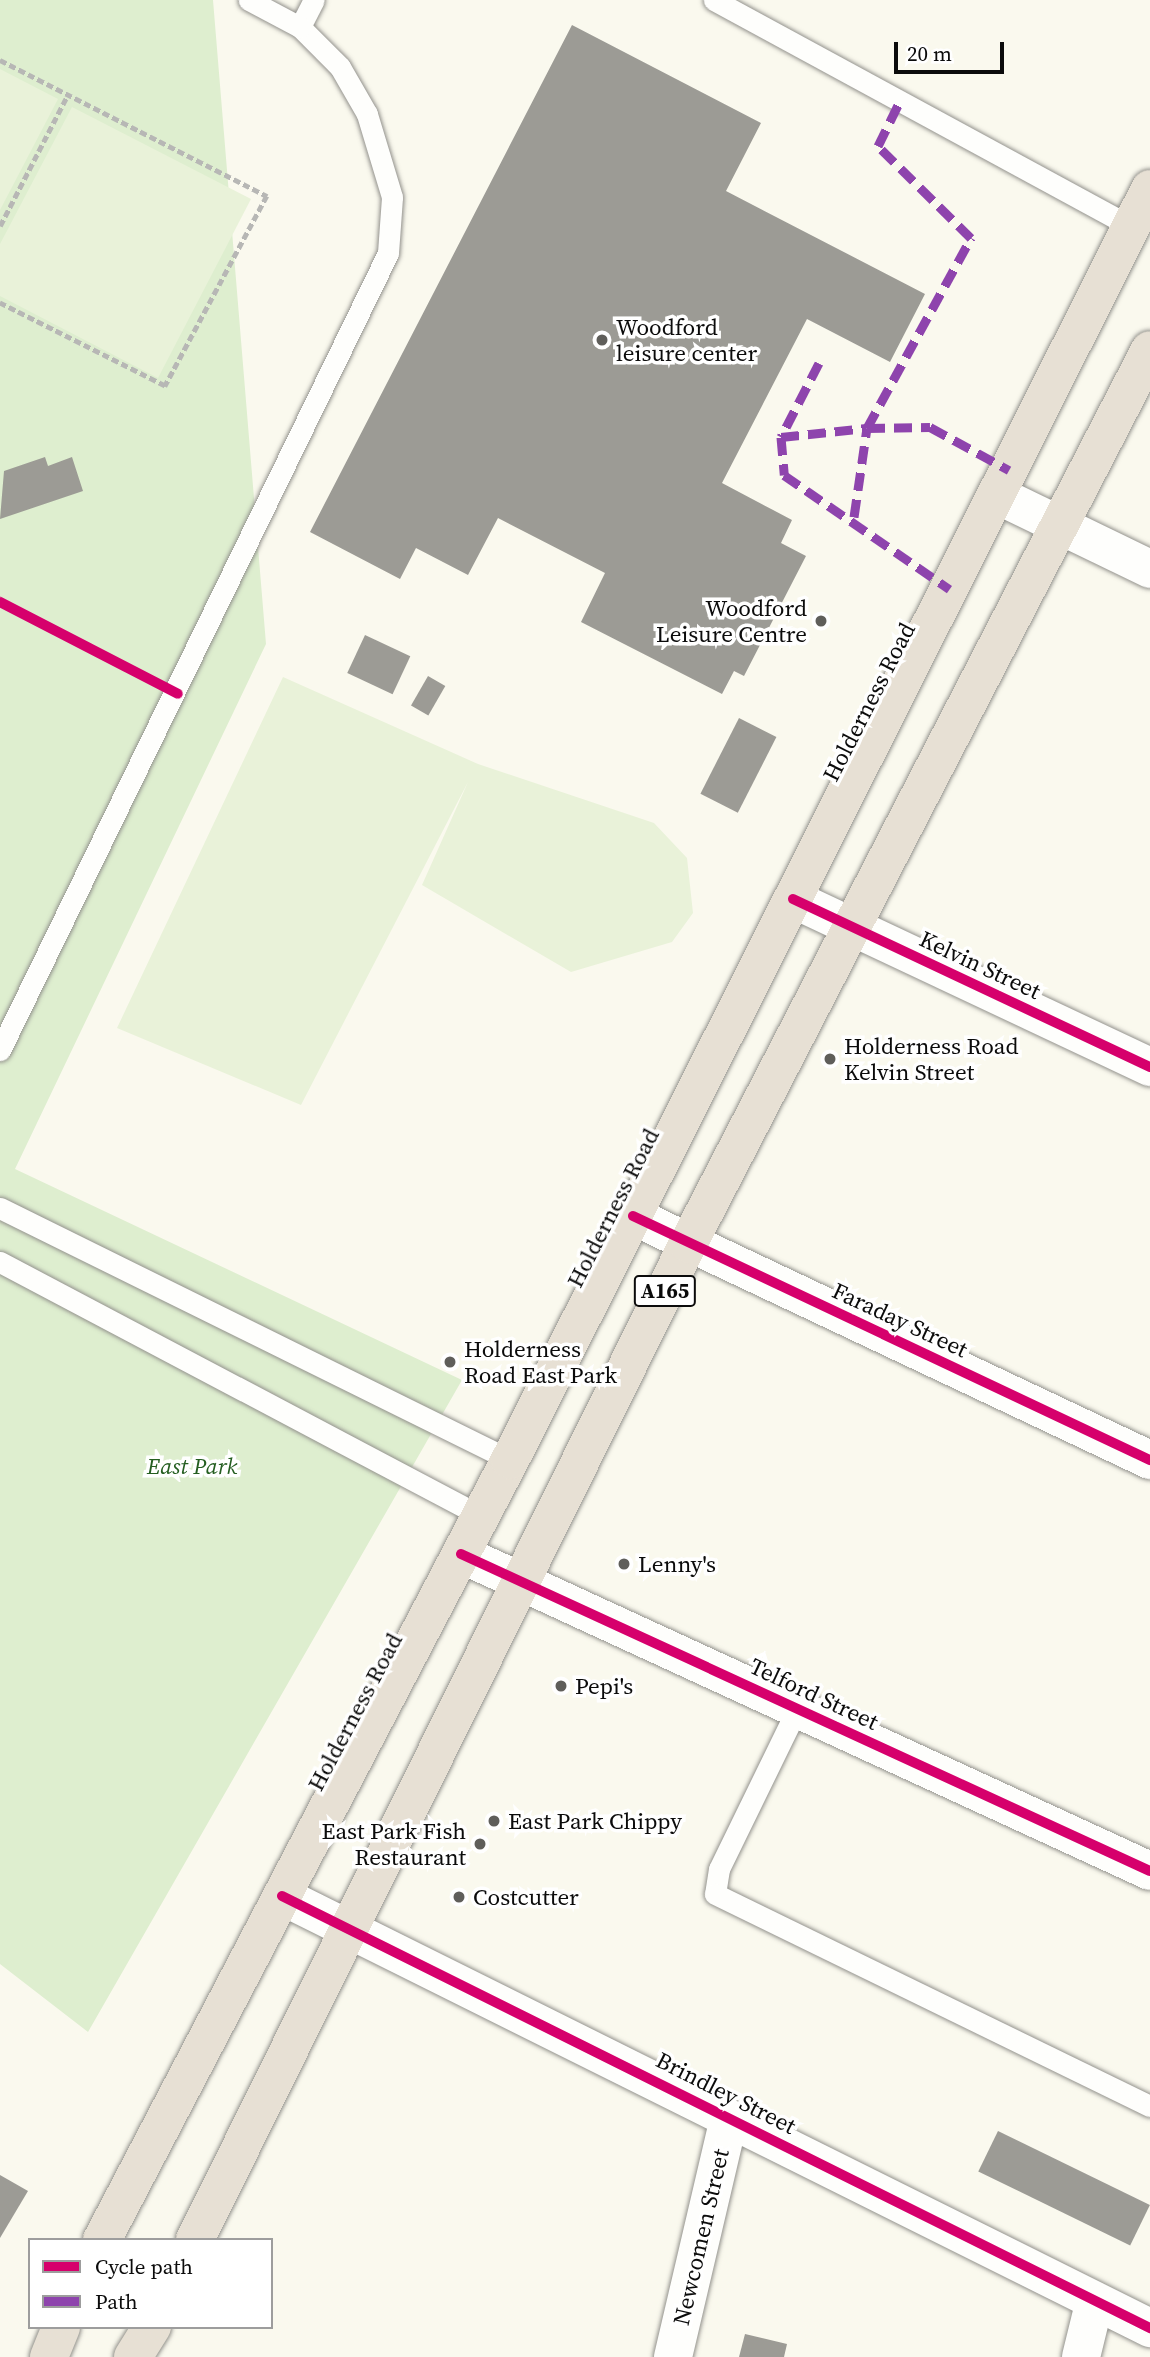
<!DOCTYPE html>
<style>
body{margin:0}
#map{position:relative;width:1150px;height:2357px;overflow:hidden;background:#faf9ee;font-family:"Source Serif 4",serif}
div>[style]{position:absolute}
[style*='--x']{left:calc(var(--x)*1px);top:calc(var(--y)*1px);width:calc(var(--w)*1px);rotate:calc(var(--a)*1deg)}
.green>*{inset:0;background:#deeecf}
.pitch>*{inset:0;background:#e9f2d9}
.building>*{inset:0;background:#9c9b95;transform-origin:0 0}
.path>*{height:4.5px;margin-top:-2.25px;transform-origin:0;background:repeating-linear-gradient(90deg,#b7b7b5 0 7px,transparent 0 10.5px)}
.roads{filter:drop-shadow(0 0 2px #93928d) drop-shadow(0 0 2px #93928d)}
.lane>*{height:21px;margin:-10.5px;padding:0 10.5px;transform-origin:10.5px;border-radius:10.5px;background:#fefefc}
.street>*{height:38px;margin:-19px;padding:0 19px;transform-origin:19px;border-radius:19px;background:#fefefc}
.highway>*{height:38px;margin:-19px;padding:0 19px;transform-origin:19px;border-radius:19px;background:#e7e0d4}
.quiet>*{height:9px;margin-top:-4.5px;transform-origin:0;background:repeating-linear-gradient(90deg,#8e44ad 0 18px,transparent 0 27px)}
.cycleway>*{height:10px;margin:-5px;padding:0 5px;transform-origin:5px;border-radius:5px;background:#d6006c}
.dots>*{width:19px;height:19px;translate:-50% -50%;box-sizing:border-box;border:4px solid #fff;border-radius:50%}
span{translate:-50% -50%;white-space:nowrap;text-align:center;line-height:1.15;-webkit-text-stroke:7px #fff;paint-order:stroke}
.shield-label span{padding:2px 5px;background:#fff;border:2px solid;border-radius:5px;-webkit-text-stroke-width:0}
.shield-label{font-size:21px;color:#0b0b0b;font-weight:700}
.poi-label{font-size:23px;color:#0b0b0b}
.left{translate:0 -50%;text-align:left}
.right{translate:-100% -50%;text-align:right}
.street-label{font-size:23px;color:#0b0b0b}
.park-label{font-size:23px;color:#245e20;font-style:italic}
.legend{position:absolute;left:28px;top:2238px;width:245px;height:91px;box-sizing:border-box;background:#fff;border:2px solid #9d9d9d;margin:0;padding:9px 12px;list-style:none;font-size:21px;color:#0b0b0b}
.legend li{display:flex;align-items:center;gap:14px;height:35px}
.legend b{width:35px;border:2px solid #9d9d9d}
.scale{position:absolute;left:894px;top:42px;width:110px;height:32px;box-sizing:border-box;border:4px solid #0b0b0b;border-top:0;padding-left:9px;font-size:21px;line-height:24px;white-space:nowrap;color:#0b0b0b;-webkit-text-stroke:5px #fff;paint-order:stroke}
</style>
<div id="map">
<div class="green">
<div style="clip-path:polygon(0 0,213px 0,266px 644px,15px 1169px,462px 1380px,88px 2032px,0 1964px)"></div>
</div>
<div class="pitch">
<div style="clip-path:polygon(0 69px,58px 99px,0 210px)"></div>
<div style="clip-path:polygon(72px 107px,251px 199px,158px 378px,0 296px,0 244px)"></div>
<div style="clip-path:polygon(283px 677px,478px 764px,654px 823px,687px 858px,693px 913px,672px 942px,571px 972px,422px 885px,468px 782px,301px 1105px,117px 1028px)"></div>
</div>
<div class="building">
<div style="clip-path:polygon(572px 25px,761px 123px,726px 191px,925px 294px,890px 362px,807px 319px,722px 483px,792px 520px,781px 543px,806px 556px,744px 676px,734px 671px,722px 694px,581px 622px,605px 573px,498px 518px,468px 575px,416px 548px,400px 579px,310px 532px)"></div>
<div style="clip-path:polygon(45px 457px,48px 466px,72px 457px,83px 491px,0 519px,4px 471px)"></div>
<div style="left:365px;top:635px;width:50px;height:42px;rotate:25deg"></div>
<div style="left:428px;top:676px;width:20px;height:34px;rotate:30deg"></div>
<div style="left:739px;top:718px;width:42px;height:85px;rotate:27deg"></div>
<div style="left:998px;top:2131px;width:169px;height:45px;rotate:26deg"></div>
<div style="clip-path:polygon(0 2175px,28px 2191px,0 2238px)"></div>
<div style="clip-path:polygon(745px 2334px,787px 2344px,784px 2357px,739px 2357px)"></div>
</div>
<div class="path">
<div style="--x:0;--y:60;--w:300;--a:27"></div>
<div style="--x:267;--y:196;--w:216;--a:118.2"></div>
<div style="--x:165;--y:386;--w:185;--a:-153.3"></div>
<div style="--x:0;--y:226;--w:148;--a:-62.7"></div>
</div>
<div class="roads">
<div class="lane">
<div style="--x:714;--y:0;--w:474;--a:28.5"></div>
<div style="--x:300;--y:27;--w:30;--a:-63"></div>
<div style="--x:0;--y:1050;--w:886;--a:-64.04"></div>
<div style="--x:388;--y:253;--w:56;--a:-85.9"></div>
<div style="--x:392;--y:197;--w:87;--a:-106.8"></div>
<div style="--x:367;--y:114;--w:54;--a:-119.9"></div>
<div style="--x:340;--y:67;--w:57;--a:-135"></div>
<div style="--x:300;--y:27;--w:58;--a:-152.1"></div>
<div style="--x:0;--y:1208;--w:569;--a:26.29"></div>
<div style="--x:0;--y:1262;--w:544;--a:27.84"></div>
<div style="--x:797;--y:1709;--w:178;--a:116"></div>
<div style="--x:719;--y:1869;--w:25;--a:99"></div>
<div style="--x:715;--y:1894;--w:484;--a:26"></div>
</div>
<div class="street">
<div style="--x:997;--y:495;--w:170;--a:25.8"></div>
<div style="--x:793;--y:899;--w:395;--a:25.2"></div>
<div style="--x:633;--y:1216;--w:572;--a:25.27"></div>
<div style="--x:461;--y:1554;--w:758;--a:24.71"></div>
<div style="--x:282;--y:1896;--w:970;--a:26.46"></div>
<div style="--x:673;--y:2357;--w:245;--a:-76.8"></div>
<div style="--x:1081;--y:2357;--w:55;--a:-76.2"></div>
</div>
<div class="highway">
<div style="--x:102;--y:2240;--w:880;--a:-62.39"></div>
<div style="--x:510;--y:1460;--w:1423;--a:-63.27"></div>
<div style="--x:195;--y:2240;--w:1111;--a:-63.67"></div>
<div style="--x:688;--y:1244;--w:1006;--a:-62.67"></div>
<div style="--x:49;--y:2357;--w:32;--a:-68"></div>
<div style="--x:133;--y:2357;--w:36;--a:-58"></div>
</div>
</div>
<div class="quiet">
<div style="--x:819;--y:363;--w:83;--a:117.2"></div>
<div style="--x:781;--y:437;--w:86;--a:-6"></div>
<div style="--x:867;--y:428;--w:217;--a:-61.3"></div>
<div style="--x:971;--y:238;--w:131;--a:-135.3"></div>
<div style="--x:878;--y:146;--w:50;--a:-63.9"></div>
<div style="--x:781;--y:437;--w:38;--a:85"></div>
<div style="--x:784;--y:475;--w:201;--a:34.6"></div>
<div style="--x:854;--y:517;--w:90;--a:-81.7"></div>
<div style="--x:867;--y:428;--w:63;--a:-0.9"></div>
<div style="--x:930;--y:427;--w:90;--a:28.6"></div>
</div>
<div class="cycleway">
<div style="--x:0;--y:602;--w:200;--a:27.3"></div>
<div style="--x:793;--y:899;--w:395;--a:25.2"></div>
<div style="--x:633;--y:1216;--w:572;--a:25.27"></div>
<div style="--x:461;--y:1554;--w:758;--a:24.71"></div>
<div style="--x:282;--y:1896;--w:970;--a:26.46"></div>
</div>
<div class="dots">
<div style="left:602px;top:340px;background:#5f5e5a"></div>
<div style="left:821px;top:621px;background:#5f5e5a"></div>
<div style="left:830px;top:1059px;background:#5f5e5a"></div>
<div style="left:450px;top:1362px;background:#5f5e5a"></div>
<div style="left:624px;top:1564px;background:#5f5e5a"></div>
<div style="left:561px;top:1686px;background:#5f5e5a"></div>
<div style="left:494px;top:1821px;background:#5f5e5a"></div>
<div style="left:480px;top:1844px;background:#5f5e5a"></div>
<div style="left:459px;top:1897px;background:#5f5e5a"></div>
</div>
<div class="shield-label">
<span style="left:665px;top:1291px">A165</span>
</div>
<div class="poi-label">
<span class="left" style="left:616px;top:340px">Woodford<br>leisure center</span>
<span class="right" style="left:807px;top:621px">Woodford<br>Leisure Centre</span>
<span class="left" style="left:844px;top:1059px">Holderness Road<br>Kelvin Street</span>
<span class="left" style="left:464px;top:1362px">Holderness<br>Road East Park</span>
<span class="left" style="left:638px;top:1564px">Lenny's</span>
<span class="left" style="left:575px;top:1686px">Pepi's</span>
<span class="left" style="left:508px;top:1821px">East Park Chippy</span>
<span class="right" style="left:466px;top:1844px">East Park Fish<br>Restaurant</span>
<span class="left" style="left:473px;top:1897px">Costcutter</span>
</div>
<div class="street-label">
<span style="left:869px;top:702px;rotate:-63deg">Holderness Road</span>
<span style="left:980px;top:965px;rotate:25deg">Kelvin Street</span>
<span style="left:613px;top:1208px;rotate:-63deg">Holderness Road</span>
<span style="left:900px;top:1320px;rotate:25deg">Faraday Street</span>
<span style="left:814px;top:1694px;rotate:25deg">Telford Street</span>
<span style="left:355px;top:1712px;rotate:-62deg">Holderness Road</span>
<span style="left:726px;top:2093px;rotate:27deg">Brindley Street</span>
<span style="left:701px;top:2237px;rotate:-77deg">Newcomen Street</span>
</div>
<div class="park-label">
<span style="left:192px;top:1466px">East Park</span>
</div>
<ul class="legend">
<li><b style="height:9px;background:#d6006c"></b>Cycle path</li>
<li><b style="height:9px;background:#8e44ad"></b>Path</li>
</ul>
<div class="scale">20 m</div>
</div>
